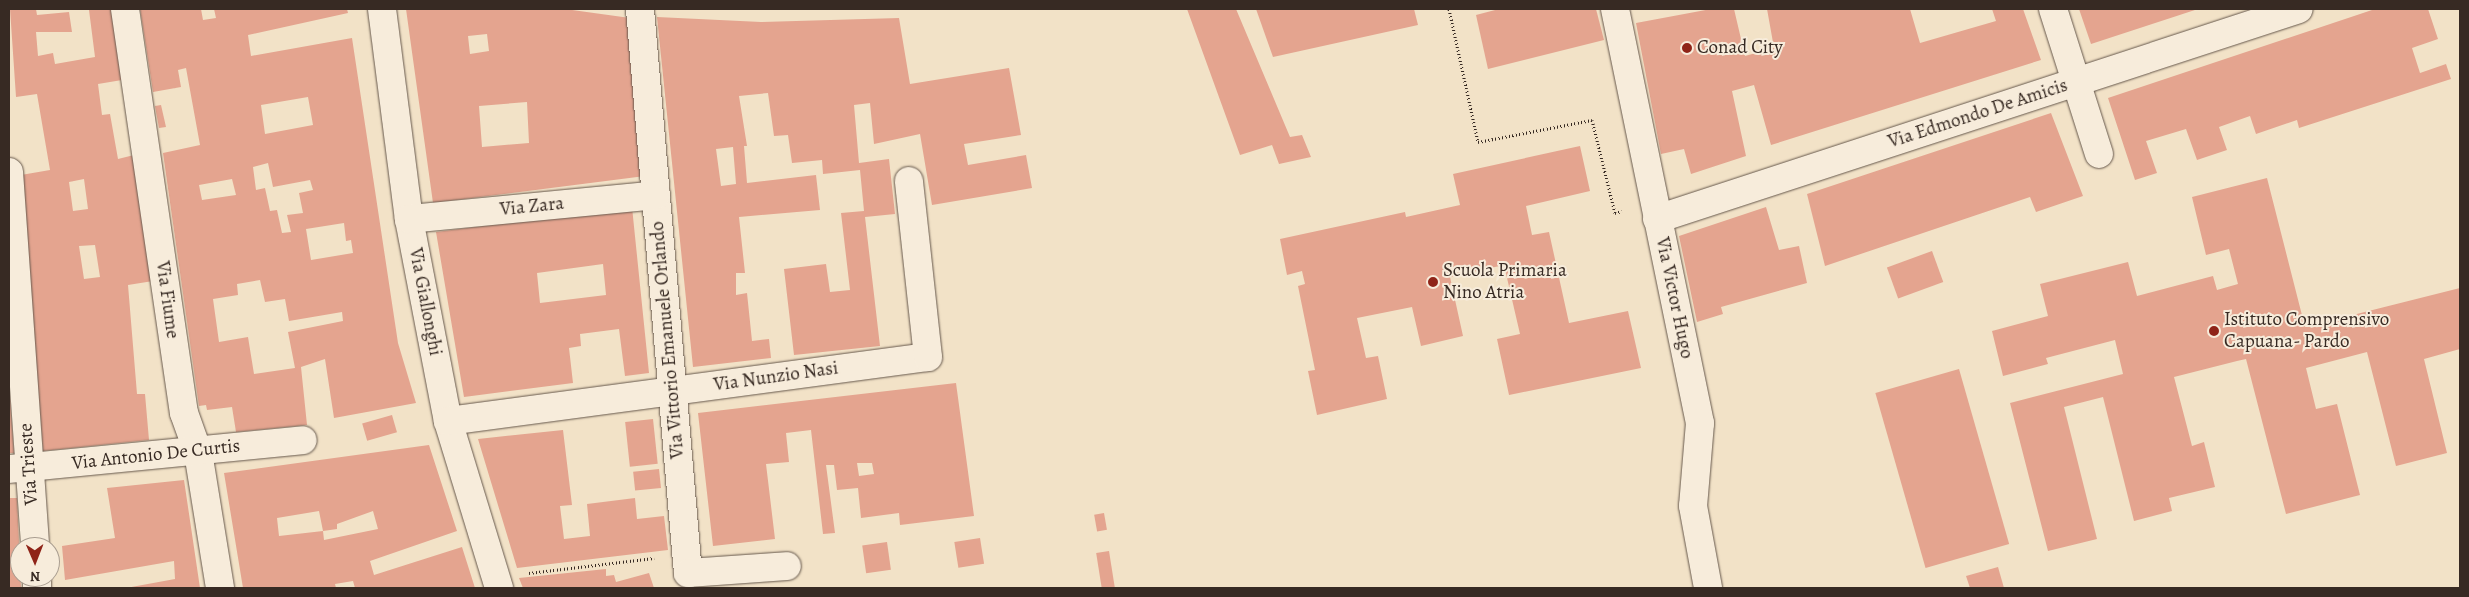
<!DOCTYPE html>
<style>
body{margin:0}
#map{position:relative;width:2469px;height:597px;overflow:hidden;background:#f2e2c7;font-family:Alegreya,serif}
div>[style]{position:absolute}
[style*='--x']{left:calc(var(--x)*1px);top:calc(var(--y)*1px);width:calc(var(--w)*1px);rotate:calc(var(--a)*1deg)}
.building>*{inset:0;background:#e4a48f;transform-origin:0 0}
.path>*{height:3px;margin-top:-1.5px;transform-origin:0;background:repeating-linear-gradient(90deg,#372a23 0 1px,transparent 0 3.5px)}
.roads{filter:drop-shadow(0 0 1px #66584c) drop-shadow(0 0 1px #66584c)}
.street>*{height:28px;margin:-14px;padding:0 14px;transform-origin:14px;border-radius:14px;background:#f7ecdb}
.dots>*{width:14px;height:14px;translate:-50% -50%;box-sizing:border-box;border:2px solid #f7ecdb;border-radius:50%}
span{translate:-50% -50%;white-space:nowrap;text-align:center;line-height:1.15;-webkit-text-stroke:4px #f7ecdb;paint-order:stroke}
.poi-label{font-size:19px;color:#372a23}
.left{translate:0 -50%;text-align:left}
.street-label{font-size:19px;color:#372a23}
.frame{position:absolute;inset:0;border:10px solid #372a23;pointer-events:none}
.north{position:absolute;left:10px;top:537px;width:50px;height:50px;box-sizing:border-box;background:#f7ecdb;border:1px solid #aa9e91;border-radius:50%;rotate:179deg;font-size:14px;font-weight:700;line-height:20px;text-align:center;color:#372a23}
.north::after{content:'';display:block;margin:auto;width:18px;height:22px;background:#8f2418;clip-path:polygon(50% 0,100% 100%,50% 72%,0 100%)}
</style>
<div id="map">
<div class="building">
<div style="clip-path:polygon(evenodd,10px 9px,36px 9px,37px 15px,69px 12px,72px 32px,36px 32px,38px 56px,53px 53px,55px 64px,95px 57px,89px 10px,85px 9px,111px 9px,122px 80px,98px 84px,102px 115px,110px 114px,118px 159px,134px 155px,153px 281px,128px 285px,137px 394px,145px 394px,149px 440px,43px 451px,21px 175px,50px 170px,37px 94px,16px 97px,10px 9px,84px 179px,88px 209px,73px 211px,69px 182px,84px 179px,10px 9px,95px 245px,100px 277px,84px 279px,79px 246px,95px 245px)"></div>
<div style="clip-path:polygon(evenodd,140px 9px,201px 9px,203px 20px,216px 18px,214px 9px,347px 9px,348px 13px,248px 35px,251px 56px,352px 38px,398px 343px,416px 403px,334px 418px,325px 359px,301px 367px,307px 425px,236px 432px,232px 407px,207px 410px,206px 405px,199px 406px,163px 153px,200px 145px,186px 68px,178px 70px,181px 87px,153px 92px,140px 9px,308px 97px,313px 125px,265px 134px,261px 105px,308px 97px,140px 9px,268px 163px,273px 187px,310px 180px,313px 190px,299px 193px,303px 213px,287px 215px,291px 232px,282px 233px,277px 210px,270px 211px,265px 188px,256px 190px,253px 167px,268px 163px,140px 9px,232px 179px,236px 195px,202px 200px,199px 185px,232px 179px,140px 9px,344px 223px,346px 241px,351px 240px,353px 253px,311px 260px,306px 229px,344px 223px,140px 9px,260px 280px,265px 302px,285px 299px,289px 321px,342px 312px,343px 321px,288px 332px,295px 368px,254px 374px,248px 337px,219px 342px,213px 299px,238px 295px,237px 284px,260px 280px)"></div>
<div style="clip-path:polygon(evenodd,406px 9px,565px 9px,630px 18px,645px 176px,433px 203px,406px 9px,487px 34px,489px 51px,470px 54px,468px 36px,487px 34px,406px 9px,527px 102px,529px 143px,482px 147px,479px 106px,527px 102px)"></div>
<div style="clip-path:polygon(1187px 9px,1236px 9px,1290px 137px,1302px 135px,1311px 157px,1279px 164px,1272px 145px,1240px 155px)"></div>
<div style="clip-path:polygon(1256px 9px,1414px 9px,1418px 25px,1273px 57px)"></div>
<div style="clip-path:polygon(1499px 9px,1596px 9px,1604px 40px,1488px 69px,1476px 15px)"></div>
<div style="clip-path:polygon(1711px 9px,1734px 9px,1745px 56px,1774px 48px,1767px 9px,1910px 9px,1920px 43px,1996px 21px,1992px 9px,2023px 9px,2041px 60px,1771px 145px,1754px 85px,1732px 91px,1746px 156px,1691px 174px,1684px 149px,1661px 154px,1636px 23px)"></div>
<div style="clip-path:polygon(2079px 9px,2198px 9px,2091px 44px)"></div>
<div style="clip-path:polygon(2375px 9px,2428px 9px,2438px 39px,2412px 48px,2420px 73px,2446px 64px,2451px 79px,2299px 128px,2297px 120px,2256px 134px,2250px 116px,2219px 127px,2227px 150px,2197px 160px,2186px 129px,2146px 141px,2157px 173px,2135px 180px,2108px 98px)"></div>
<div style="clip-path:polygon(evenodd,657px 17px,761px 22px,899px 18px,910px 84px,1009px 68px,1021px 135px,964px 144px,968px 165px,1026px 155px,1032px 188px,932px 205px,920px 134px,874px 144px,870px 103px,854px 105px,859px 163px,889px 159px,895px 214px,865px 217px,880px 346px,794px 355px,784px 269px,826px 264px,830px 292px,850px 290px,841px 213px,864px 211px,860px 170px,823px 174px,822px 160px,792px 163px,788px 135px,774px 136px,768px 93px,739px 96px,747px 146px,744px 146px,747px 183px,816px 175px,820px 210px,739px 217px,745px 273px,736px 273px,736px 295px,747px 293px,752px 341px,769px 339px,771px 358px,693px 367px,657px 17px,733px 147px,736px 184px,721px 186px,716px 149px,733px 147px)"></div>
<div style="clip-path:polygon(161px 105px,166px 127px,159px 128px,155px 106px)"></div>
<div style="clip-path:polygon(2051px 113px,2083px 196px,2036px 212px,2030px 197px,1825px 266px,1807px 194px)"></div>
<div style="clip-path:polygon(1580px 146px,1590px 191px,1526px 206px,1532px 235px,1549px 232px,1569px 323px,1628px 311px,1641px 368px,1509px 395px,1497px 339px,1520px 334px,1504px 265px,1450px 277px,1463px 336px,1421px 346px,1412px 307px,1357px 318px,1366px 358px,1378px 356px,1387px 399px,1317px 415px,1308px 371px,1315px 370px,1298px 286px,1305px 284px,1302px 271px,1287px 275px,1280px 239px,1405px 212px,1406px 217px,1460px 205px,1453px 174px)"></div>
<div style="clip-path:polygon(2267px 178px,2305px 327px,2460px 288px,2460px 349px,2424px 359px,2447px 453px,2396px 466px,2367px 352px,2306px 368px,2316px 409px,2337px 404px,2360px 495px,2286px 514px,2246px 359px,2237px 361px,2174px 377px,2192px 446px,2204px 442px,2215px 487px,2169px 498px,2172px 511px,2134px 521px,2103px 397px,2064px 407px,2097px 539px,2048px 551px,2010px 403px,2123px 374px,2115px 340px,2046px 358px,2048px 364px,2003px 376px,1992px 331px,2048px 316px,2040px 284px,2128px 262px,2137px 296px,2213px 276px,2217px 290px,2238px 284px,2229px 249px,2206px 255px,2192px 197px)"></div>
<div style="clip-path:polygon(evenodd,632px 207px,649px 373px,625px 376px,619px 329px,580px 334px,581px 346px,569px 348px,573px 383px,464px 397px,436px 232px,632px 207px,603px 264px,606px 295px,540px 303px,537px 273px,603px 264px)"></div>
<div style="clip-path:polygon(1766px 207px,1779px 250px,1799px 246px,1807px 283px,1721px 307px,1723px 314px,1697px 322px,1679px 236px)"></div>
<div style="left:1932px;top:251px;width:33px;height:48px;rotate:70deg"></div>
<div style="left:1959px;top:369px;width:182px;height:87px;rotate:74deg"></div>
<div style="clip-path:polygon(evenodd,956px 383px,974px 516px,900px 525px,899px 513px,861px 518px,858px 488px,837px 490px,834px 465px,826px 465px,835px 533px,823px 534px,811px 430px,786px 433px,789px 462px,766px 464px,775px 539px,713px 546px,698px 413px,956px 383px,857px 463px,872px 463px,874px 474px,859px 476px,857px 463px)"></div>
<div style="clip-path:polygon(9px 394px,10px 394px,14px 453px,9px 453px)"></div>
<div style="left:392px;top:415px;width:18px;height:31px;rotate:74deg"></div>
<div style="left:653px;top:419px;width:45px;height:28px;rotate:84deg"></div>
<div style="clip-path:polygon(563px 430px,572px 505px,560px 506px,564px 539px,590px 536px,587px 504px,635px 498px,637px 519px,664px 516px,668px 550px,517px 568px,478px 439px)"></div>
<div style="clip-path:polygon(evenodd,429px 445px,457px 531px,370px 561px,374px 575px,462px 547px,475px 588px,355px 588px,353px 581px,335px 584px,336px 588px,243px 588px,224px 473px,429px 445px,319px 511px,323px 531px,337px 529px,337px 524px,373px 511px,378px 529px,324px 540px,323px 531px,279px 536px,277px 518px,319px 511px)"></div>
<div style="left:659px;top:469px;width:19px;height:26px;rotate:84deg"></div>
<div style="clip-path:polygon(184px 480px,200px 588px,126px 588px,175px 579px,174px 561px,65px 580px,62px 546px,115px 538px,107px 488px)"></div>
<div style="clip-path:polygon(9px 498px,17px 498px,21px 588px,9px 588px)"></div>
<div style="left:1104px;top:513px;width:17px;height:10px;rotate:80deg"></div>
<div style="left:980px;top:538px;width:26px;height:26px;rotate:81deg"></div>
<div style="left:887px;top:542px;width:28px;height:25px;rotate:82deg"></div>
<div style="left:1109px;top:551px;width:37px;height:13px;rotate:81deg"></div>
<div style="clip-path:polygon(1998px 567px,2004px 588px,1970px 588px,1966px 576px)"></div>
<div style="clip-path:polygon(606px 569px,606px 576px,614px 575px,616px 582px,649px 573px,654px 588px,523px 588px,519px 578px)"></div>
</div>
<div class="path">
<div style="--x:1449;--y:9;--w:136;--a:77.7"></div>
<div style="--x:1478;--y:142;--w:116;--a:-10.9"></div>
<div style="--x:1592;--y:120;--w:96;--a:76.1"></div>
<div style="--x:1615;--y:213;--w:7;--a:-16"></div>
<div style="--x:529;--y:573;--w:126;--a:-6.8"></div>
</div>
<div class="roads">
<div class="street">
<div style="--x:125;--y:9;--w:408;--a:81.7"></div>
<div style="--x:184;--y:413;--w:41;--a:70.3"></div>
<div style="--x:198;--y:452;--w:138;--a:80.8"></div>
<div style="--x:382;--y:9;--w:212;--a:82.7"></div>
<div style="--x:409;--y:219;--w:206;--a:79.1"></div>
<div style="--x:448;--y:421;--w:175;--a:73"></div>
<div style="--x:640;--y:9;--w:566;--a:85.14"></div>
<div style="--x:688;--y:573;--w:99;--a:-4"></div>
<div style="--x:1615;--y:9;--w:423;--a:78.4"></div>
<div style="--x:1700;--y:423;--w:83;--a:94.8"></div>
<div style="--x:1693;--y:506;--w:83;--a:79.6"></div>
<div style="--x:2053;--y:9;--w:152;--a:72.4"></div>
<div style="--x:9;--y:172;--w:376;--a:86"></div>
<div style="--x:409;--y:219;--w:248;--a:-5.5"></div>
<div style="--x:1657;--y:219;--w:675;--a:-18.11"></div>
<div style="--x:448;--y:421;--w:484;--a:-7.6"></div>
<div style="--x:928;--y:357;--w:177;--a:-96.2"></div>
<div style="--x:9;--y:469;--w:295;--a:-5.6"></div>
<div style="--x:37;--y:577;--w:11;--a:90"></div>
</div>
</div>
<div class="dots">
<div style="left:1687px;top:48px;background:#8f2418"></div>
<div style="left:1433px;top:282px;background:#8f2418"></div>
<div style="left:2214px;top:331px;background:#8f2418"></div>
</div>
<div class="poi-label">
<span class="left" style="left:1697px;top:48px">Conad City</span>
<span class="left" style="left:1443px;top:282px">Scuola Primaria<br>Nino Atria</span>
<span class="left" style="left:2224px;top:331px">Istituto Comprensivo<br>Capuana- Pardo</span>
</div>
<div class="street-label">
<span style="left:1978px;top:114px;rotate:-18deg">Via Edmondo De Amicis</span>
<span style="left:532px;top:207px;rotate:-6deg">Via Zara</span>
<span style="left:1674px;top:298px;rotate:78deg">Via Victor Hugo</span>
<span style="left:167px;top:300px;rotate:82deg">Via Fiume</span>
<span style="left:425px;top:302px;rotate:79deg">Via Giallonghi</span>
<span style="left:668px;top:340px;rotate:-95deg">Via Vittorio Emanuele Orlando</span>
<span style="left:776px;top:377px;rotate:-8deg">Via Nunzio Nasi</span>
<span style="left:156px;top:455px;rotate:-6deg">Via Antonio De Curtis</span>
<span style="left:29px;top:464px;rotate:-94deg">Via Trieste</span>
</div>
<div class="frame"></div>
<div class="north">N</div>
</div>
